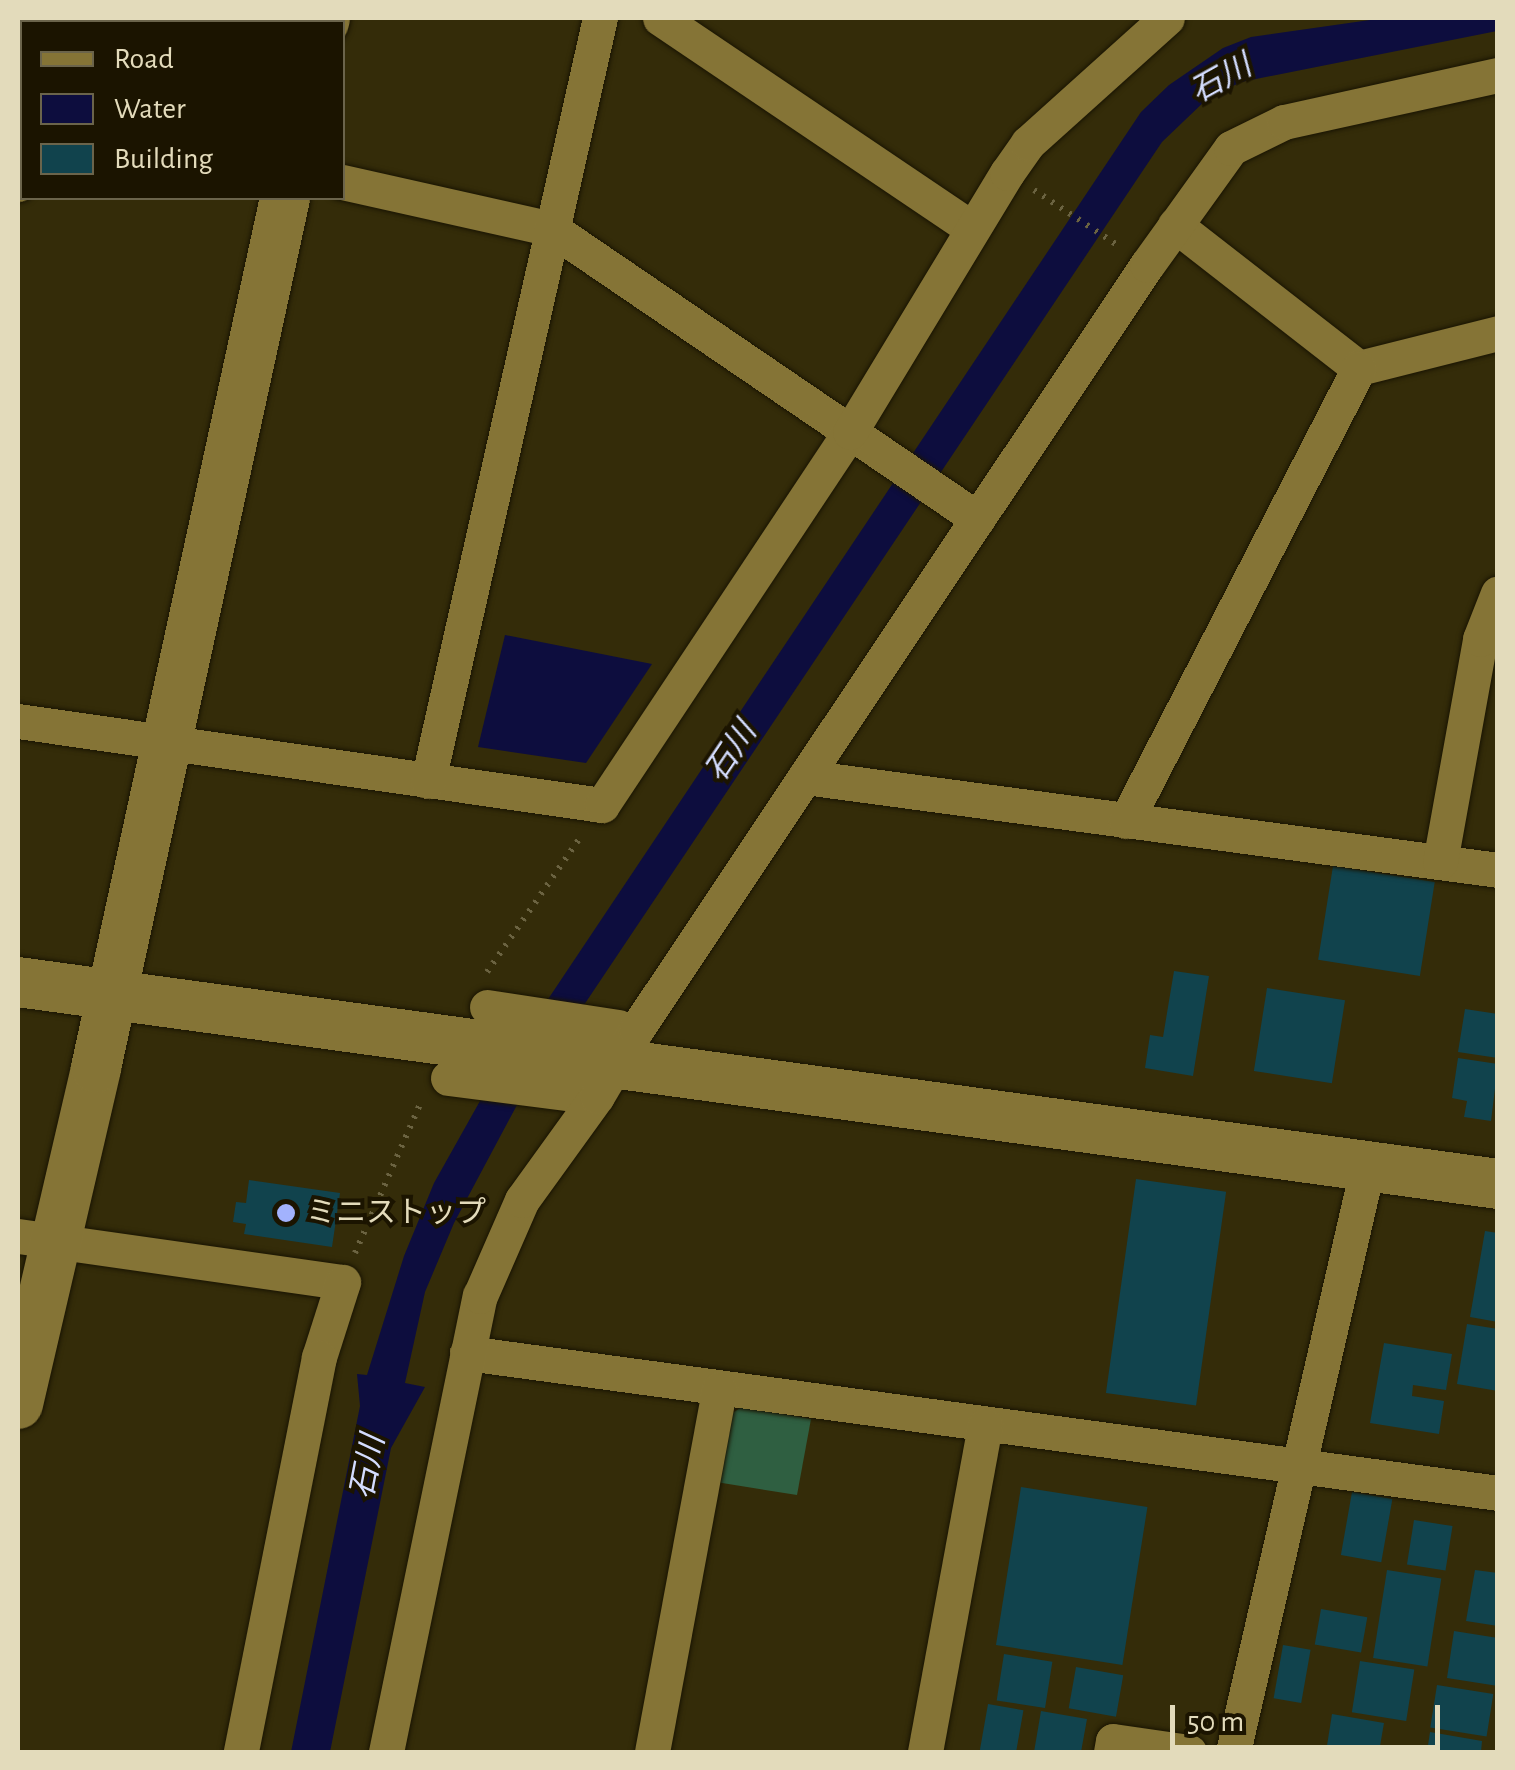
<!DOCTYPE html>
<meta charset="utf-8">
<style>
body{margin:0}
#map{position:relative;width:1515px;height:1770px;overflow:hidden;background:#342c09;font-family:"Alegreya Sans","Noto Sans JP",sans-serif}
div>[style]{position:absolute}
[style*='--x']{left:calc(var(--x)*1px);top:calc(var(--y)*1px);width:calc(var(--w)*1px);rotate:calc(var(--a)*1deg)}
.green>*{inset:0;background:#2f5f41}
.water>*{inset:0;background:#0d0d3e}
.building>*{inset:0;background:#11434d;transform-origin:0 0}
.path>*{height:6px;margin-top:-3px;transform-origin:0;background:repeating-linear-gradient(90deg,#6b6341 0 2.5px,transparent 0 10.5px)}
.roads{filter:drop-shadow(0 0 2px #191403) drop-shadow(0 0 2px #191403)}
.street>*{height:35px;margin:-17.5px;padding:0 17.5px;transform-origin:17.5px;border-radius:17.5px;background:#857436}
.secondary>*{height:50px;margin:-25px;padding:0 25px;transform-origin:25px;border-radius:25px;background:#857436}
.dots>*{width:28px;height:28px;translate:-50% -50%;box-sizing:border-box;border:5px solid #1b1400;border-radius:50%}
span{translate:-50% -50%;white-space:nowrap;text-align:center;line-height:1.15;-webkit-text-stroke:8px #1b1400;paint-order:stroke}
.poi-label{font-size:30px;color:#e3dbbb}
.left{translate:0 -50%;text-align:left}
.water-label{font-size:32px;color:#d4ddff;font-style:italic}
.frame{position:absolute;inset:0;border:20px solid #e3dbbb;pointer-events:none}
.legend{position:absolute;left:20px;top:20px;width:325px;height:180px;box-sizing:border-box;background:#1b1400;border:2px solid #6b644b;margin:0;padding:12px 18px;list-style:none;font-size:30px;color:#e3dbbb}
.legend li{display:flex;align-items:center;gap:20px;height:50px}
.legend b{width:50px;border:2px solid #6b644b}
.scale{position:absolute;left:1170px;top:1705px;width:270px;height:45px;box-sizing:border-box;border:5px solid #e3dbbb;border-top:0;padding-left:12px;font-size:30px;line-height:35px;white-space:nowrap;color:#e3dbbb;-webkit-text-stroke:8px #1b1400;paint-order:stroke}
</style>
<div id="map">
<div class="green">
<div style="clip-path:polygon(742px 1407px,811px 1419px,797px 1495px,716px 1482px,729px 1415px)"></div>
</div>
<div class="water">
<div style="clip-path:polygon(1384px 18px,1497px 18px,1497px 31px,1241px 82px,1207px 99px,1162px 142px,517px 1105px,454px 1223px,425px 1292px,405px 1383px,425px 1387px,391px 1448px,330px 1752px,291px 1752px,360px 1406px,357px 1374px,367px 1375px,404px 1256px,434px 1183px,480px 1101px,1141px 112px,1169px 85px,1223px 48px,1251px 37px)"></div>
<div style="clip-path:polygon(505px 635px,652px 664px,586px 763px,478px 747px)"></div>
</div>
<div class="building">
<div style="left:1333px;top:866px;width:103px;height:95px;rotate:9deg"></div>
<div style="clip-path:polygon(1174px 971px,1209px 976px,1193px 1076px,1145px 1068px,1150px 1035px,1163px 1037px)"></div>
<div style="left:1267px;top:988px;width:79px;height:84px;rotate:9deg"></div>
<div style="clip-path:polygon(1465px 1009px,1498px 1014px,1498px 1058px,1458px 1052px)"></div>
<div style="clip-path:polygon(1458px 1058px,1498px 1064px,1491px 1121px,1464px 1117px,1467px 1101px,1452px 1098px)"></div>
<div style="left:1136px;top:1179px;width:91px;height:216px;rotate:8deg"></div>
<div style="clip-path:polygon(249px 1180px,340px 1193px,332px 1247px,244px 1234px,246px 1224px,233px 1222px,236px 1202px,246px 1203px)"></div>
<div style="clip-path:polygon(1485px 1231px,1498px 1233px,1498px 1322px,1470px 1317px)"></div>
<div style="clip-path:polygon(1467px 1324px,1498px 1329px,1498px 1391px,1457px 1384px)"></div>
<div style="clip-path:polygon(1384px 1343px,1452px 1354px,1446px 1390px,1413px 1385px,1412px 1396px,1444px 1401px,1439px 1434px,1370px 1423px)"></div>
<div style="left:1021px;top:1487px;width:128px;height:160px;rotate:9deg"></div>
<div style="left:1352px;top:1492px;width:41px;height:64px;rotate:10deg"></div>
<div style="left:1414px;top:1520px;width:39px;height:45px;rotate:9deg"></div>
<div style="left:1387px;top:1570px;width:55px;height:89px;rotate:9deg"></div>
<div style="clip-path:polygon(1475px 1570px,1498px 1573px,1498px 1626px,1466px 1621px)"></div>
<div style="left:1321px;top:1609px;width:47px;height:36px;rotate:10deg"></div>
<div style="clip-path:polygon(1454px 1631px,1498px 1638px,1498px 1686px,1447px 1678px)"></div>
<div style="left:1283px;top:1645px;width:28px;height:54px;rotate:10deg"></div>
<div style="left:1004px;top:1654px;width:49px;height:47px;rotate:9deg"></div>
<div style="left:1360px;top:1661px;width:55px;height:52px;rotate:9deg"></div>
<div style="left:1076px;top:1667px;width:48px;height:42px;rotate:10deg"></div>
<div style="left:1437px;top:1685px;width:57px;height:43px;rotate:9deg"></div>
<div style="left:988px;top:1704px;width:36px;height:49px;rotate:10deg"></div>
<div style="clip-path:polygon(1041px 1711px,1087px 1719px,1081px 1752px,1034px 1752px)"></div>
<div style="clip-path:polygon(1332px 1714px,1384px 1723px,1379px 1752px,1326px 1752px)"></div>
<div style="clip-path:polygon(1430px 1732px,1482px 1741px,1481px 1752px,1427px 1752px)"></div>
</div>
<div class="path">
<div style="--x:1034;--y:190;--w:102;--a:33.4"></div>
<div style="--x:487;--y:972;--w:167;--a:-55.3"></div>
<div style="--x:355;--y:1253;--w:167;--a:-66.4"></div>
</div>
<div class="roads">
<div class="street">
<div style="--x:660;--y:18;--w:374;--a:34"></div>
<div style="--x:105;--y:22;--w:6;--a:-45"></div>
<div style="--x:342;--y:182;--w:215;--a:12.6"></div>
<div style="--x:552;--y:229;--w:515;--a:34.25"></div>
<div style="--x:18;--y:184;--w:22;--a:-80"></div>
<div style="--x:1175;--y:225;--w:233;--a:37.9"></div>
<div style="--x:1359;--y:368;--w:143;--a:-14.1"></div>
<div style="--x:18;--y:721;--w:590;--a:8.19"></div>
<div style="--x:602;--y:805;--w:448;--a:-56.4"></div>
<div style="--x:850;--y:432;--w:303;--a:-58.8"></div>
<div style="--x:1007;--y:173;--w:37;--a:-55"></div>
<div style="--x:1028;--y:143;--w:187;--a:-42"></div>
<div style="--x:805;--y:777;--w:699;--a:7.64"></div>
<div style="--x:428;--y:781;--w:782;--a:-77.3"></div>
<div style="--x:1126;--y:821;--w:509;--a:-62.78"></div>
<div style="--x:1440;--y:862;--w:227;--a:-79.8"></div>
<div style="--x:1480;--y:639;--w:49;--a:-68.6"></div>
<div style="--x:487;--y:1007;--w:133;--a:8.7"></div>
<div style="--x:448;--y:1078;--w:128;--a:7.2"></div>
<div style="--x:18;--y:1236;--w:328;--a:8.1"></div>
<div style="--x:343;--y:1282;--w:79;--a:107.7"></div>
<div style="--x:319;--y:1357;--w:403;--a:101.2"></div>
<div style="--x:467;--y:1353;--w:1040;--a:7.73"></div>
<div style="--x:386;--y:1752;--w:466;--a:-78.4"></div>
<div style="--x:480;--y:1296;--w:105;--a:-66.4"></div>
<div style="--x:522;--y:1200;--w:128;--a:-54.2"></div>
<div style="--x:597;--y:1096;--w:77;--a:-59.4"></div>
<div style="--x:636;--y:1030;--w:920;--a:-56.26"></div>
<div style="--x:1147;--y:265;--w:144;--a:-54.3"></div>
<div style="--x:1231;--y:148;--w:59;--a:-26.1"></div>
<div style="--x:1284;--y:122;--w:219;--a:-12.4"></div>
<div style="--x:652;--y:1752;--w:369;--a:-79.5"></div>
<div style="--x:925;--y:1752;--w:332;--a:-79.6"></div>
<div style="--x:1111;--y:1752;--w:11;--a:-80"></div>
<div style="--x:1113;--y:1741;--w:77;--a:8.2"></div>
<div style="--x:1233;--y:1752;--w:602;--a:-77.05"></div>
</div>
<div class="secondary">
<div style="--x:324;--y:22;--w:4;--a:-76"></div>
<div style="--x:18;--y:982;--w:1494;--a:7.77"></div>
<div style="--x:18;--y:1404;--w:345;--a:-76.9"></div>
<div style="--x:96;--y:1068;--w:890;--a:-77.74"></div>
</div>
</div>
<div class="dots">
<div style="left:286px;top:1213px;background:#a2b2fd"></div>
</div>
<div class="poi-label">
<span class="left" style="left:306px;top:1213px">ミニストップ</span>
</div>
<div class="water-label">
<span style="left:1221px;top:79px;rotate:-29deg">石川</span>
<span style="left:731px;top:752px;rotate:-56deg">石川</span>
<span style="left:368px;top:1467px;rotate:-79deg">石川</span>
</div>
<div class="frame"></div>
<ul class="legend">
<li><b style="height:12px;background:#857436"></b>Road</li>
<li><b style="height:28px;background:#0d0d3e"></b>Water</li>
<li><b style="height:28px;background:#11434d"></b>Building</li>
</ul>
<div class="scale">50 m</div>
</div>
